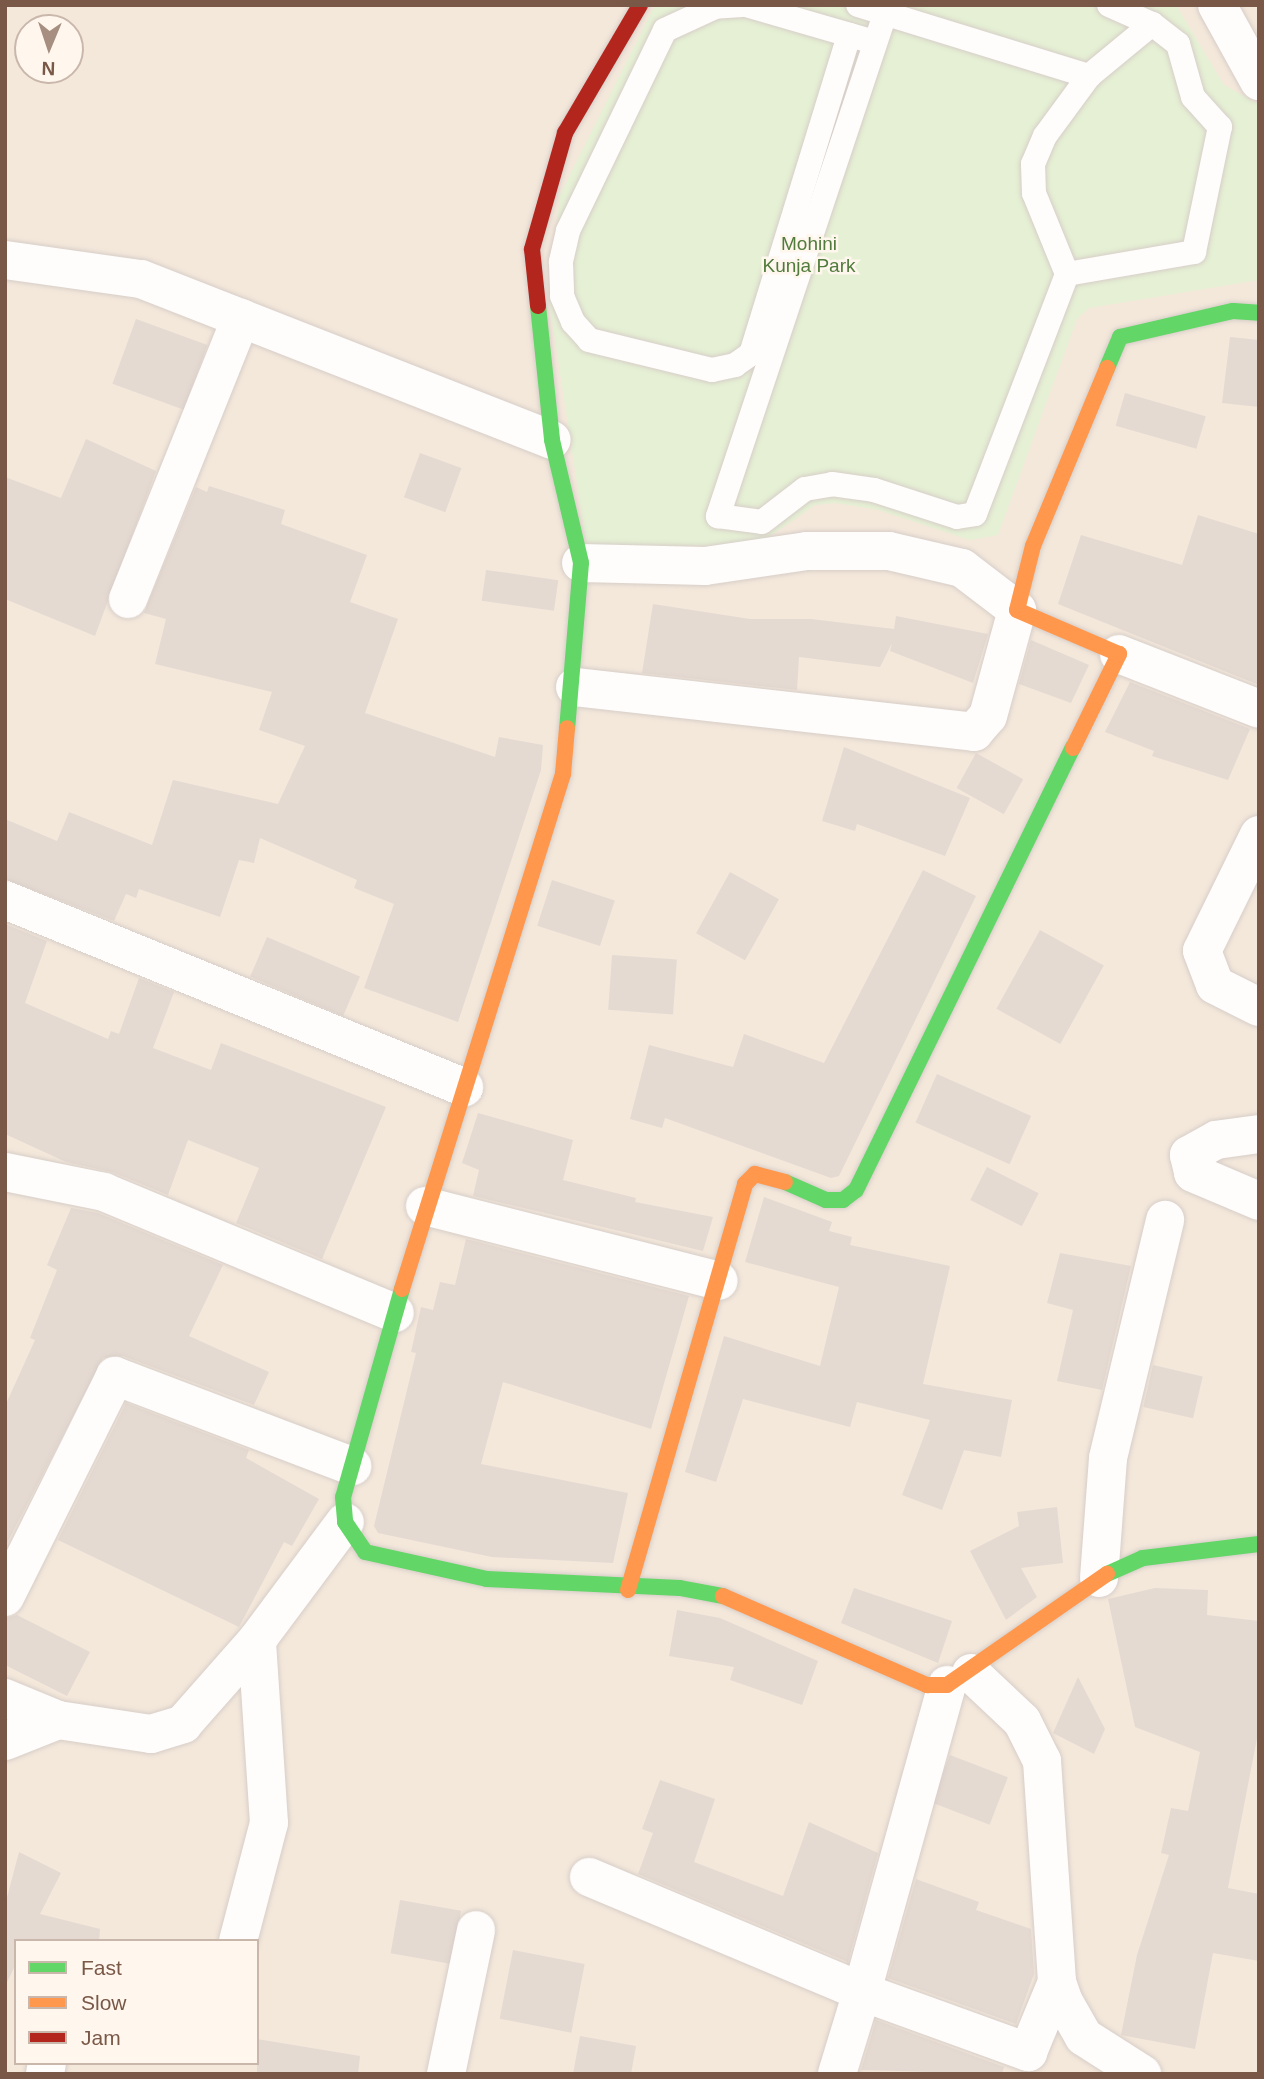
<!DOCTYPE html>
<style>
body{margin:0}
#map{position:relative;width:1264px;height:2079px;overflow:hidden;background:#f8f3eb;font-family:Helvetica,sans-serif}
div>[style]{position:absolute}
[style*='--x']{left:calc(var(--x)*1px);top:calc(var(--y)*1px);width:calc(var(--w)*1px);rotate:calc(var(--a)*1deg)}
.residential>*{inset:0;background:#f4e8db}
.green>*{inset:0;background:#e5f0d4}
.building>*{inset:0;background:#e5dad2;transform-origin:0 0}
.roads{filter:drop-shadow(0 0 2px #d7cec8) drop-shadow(0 0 2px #d7cec8)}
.lane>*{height:24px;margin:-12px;padding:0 12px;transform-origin:12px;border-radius:12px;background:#fefdfc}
.street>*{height:38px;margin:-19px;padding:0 19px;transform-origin:19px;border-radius:19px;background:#fefdfc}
.fast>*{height:16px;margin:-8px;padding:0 8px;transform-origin:8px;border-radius:8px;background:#63d668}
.slow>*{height:16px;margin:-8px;padding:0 8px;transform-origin:8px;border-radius:8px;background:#ff974d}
.jam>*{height:16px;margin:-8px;padding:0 8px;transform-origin:8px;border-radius:8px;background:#b3261e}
span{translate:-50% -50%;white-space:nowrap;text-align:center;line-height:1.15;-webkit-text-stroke:5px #fff7ee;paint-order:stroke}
.park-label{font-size:19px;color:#517b3c}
.frame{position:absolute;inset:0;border:7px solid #7a5847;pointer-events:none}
.legend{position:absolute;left:14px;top:1939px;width:245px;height:126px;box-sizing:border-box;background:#fff7ee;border:2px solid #cab7ab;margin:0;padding:9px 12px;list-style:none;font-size:21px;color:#7a5847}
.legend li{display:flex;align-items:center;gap:14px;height:35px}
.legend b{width:35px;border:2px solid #cab7ab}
.north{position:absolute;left:14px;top:14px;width:70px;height:70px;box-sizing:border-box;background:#fff7ee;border:2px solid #cab7ab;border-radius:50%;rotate:182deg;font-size:19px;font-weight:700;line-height:28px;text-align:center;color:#7a5847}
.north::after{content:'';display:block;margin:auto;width:24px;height:32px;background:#a68e80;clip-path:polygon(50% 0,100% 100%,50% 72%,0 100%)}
</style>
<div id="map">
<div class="residential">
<div style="clip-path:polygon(evenodd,5px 5px,1259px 5px,1259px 2074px,5px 2074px,5px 5px,28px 28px,70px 28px,70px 70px,28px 70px,28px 28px,5px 5px,16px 1941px,257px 1941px,257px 2063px,16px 2063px,16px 1941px)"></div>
</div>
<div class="green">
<div style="clip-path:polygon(655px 5px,1176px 5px,1224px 85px,1259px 104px,1259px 280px,1089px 308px,1077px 319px,998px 535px,970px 540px,878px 510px,836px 503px,815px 505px,758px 545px,595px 547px,586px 542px,549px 301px,560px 195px)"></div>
</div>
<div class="building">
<div style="left:136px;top:319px;width:76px;height:69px;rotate:20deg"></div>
<div style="clip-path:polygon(1230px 337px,1259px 340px,1259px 407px,1222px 403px)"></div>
<div style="left:1125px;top:393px;width:84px;height:34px;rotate:16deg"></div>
<div style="clip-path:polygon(86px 439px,156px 471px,95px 636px,5px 599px,5px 477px,61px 498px)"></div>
<div style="left:420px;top:453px;width:44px;height:47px;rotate:20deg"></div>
<div style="clip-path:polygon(209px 486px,285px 510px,281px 524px,367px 555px,350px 602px,398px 619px,365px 713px,495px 757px,499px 737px,543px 745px,541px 770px,458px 1022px,364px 988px,394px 904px,354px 888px,357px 880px,260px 838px,254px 863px,239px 860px,220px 917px,139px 889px,136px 898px,126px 894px,114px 921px,5px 879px,5px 819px,57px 841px,69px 812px,152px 845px,173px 780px,278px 804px,305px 746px,259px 730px,272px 692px,155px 664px,166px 619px,144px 613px,196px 487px,207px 492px)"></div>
<div style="clip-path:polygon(1198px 515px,1259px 534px,1259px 685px,1058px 604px,1081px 535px,1182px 565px)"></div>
<div style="left:486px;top:570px;width:73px;height:31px;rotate:8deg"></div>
<div style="clip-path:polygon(653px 604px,750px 619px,811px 619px,894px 629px,896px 616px,988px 634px,973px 683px,890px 651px,892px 643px,880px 667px,799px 657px,797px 690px,642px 673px)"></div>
<div style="clip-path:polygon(1031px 640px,1089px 665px,1071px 703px,1019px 684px)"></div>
<div style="clip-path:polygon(1130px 682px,1250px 729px,1228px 780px,1152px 756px,1154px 751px,1105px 732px)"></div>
<div style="clip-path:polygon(844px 747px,970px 798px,945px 856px,857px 824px,855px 831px,822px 821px)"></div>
<div style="left:976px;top:753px;width:54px;height:40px;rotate:29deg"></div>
<div style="clip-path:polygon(923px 870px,976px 896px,839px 1176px,831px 1178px,665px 1118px,662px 1128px,630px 1119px,649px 1045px,733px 1067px,744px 1034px,824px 1063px)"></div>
<div style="left:730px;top:872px;width:56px;height:70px;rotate:29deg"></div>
<div style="left:552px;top:880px;width:66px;height:48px;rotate:18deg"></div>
<div style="clip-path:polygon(5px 924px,47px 941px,25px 1003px,108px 1039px,111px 1031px,119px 1034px,139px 978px,174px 992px,153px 1048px,211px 1070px,221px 1043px,386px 1107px,322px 1259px,236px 1223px,259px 1168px,188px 1140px,168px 1195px,112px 1172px,66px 1162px,5px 1134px)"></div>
<div style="left:1040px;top:930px;width:73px;height:90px;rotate:29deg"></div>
<div style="left:267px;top:937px;width:101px;height:43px;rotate:23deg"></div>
<div style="left:612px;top:955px;width:65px;height:55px;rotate:4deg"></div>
<div style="left:937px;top:1074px;width:103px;height:53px;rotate:24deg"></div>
<div style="clip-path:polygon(478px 1113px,573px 1140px,563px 1180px,636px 1198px,635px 1202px,713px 1217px,703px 1251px,473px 1196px,479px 1170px,462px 1163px)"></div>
<div style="left:987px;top:1167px;width:58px;height:37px;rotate:27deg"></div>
<div style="clip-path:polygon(764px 1197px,832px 1222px,829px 1231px,852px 1237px,850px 1245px,950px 1266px,923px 1384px,1012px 1400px,1001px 1457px,964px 1450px,942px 1510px,902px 1495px,930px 1420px,857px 1402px,850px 1427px,743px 1399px,716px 1482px,685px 1472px,724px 1336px,820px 1366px,839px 1287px,745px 1262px)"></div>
<div style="clip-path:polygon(71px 1208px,98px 1213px,223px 1265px,189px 1336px,269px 1372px,254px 1405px,123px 1356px,103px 1358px,5px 1547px,5px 1406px,35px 1340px,30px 1338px,57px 1270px,47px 1265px)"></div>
<div style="clip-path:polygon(466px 1239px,689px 1296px,651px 1429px,503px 1382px,481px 1464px,628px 1493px,613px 1563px,492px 1557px,378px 1533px,374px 1526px,416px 1353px,411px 1352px,421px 1307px,433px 1310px,440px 1282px,455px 1285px)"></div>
<div style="clip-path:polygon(1060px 1253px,1131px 1266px,1102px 1390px,1057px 1381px,1073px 1310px,1047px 1303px)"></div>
<div style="left:1153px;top:1365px;width:51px;height:43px;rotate:13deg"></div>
<div style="clip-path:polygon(126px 1403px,249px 1450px,246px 1458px,319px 1499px,292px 1546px,284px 1542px,239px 1627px,58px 1540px)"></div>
<div style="clip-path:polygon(1057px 1507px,1063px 1563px,1021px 1568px,1037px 1597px,1006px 1620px,970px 1551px,1019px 1526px,1017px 1512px)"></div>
<div style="clip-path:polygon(854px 1588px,952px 1621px,938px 1663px,841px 1623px)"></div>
<div style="clip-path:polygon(1155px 1588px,1208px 1590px,1207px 1615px,1259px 1621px,1259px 1728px,1228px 1888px,1259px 1894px,1259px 1961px,1213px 1953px,1195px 2049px,1121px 2035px,1137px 1955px,1169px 1855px,1161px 1853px,1171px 1808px,1188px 1811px,1200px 1752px,1135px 1727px,1108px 1599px)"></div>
<div style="clip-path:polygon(677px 1610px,720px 1618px,818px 1661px,802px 1705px,730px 1680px,734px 1667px,669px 1656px)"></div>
<div style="clip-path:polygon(17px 1615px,90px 1652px,67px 1696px,5px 1665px,5px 1619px)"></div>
<div style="clip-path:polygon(1078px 1677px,1105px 1729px,1094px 1754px,1053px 1733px)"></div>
<div style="left:950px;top:1755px;width:62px;height:51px;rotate:21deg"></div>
<div style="clip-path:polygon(660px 1780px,715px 1799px,694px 1862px,783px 1896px,809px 1822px,878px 1853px,848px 1962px,638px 1874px,653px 1833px,642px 1829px)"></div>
<div style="clip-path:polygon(19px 1852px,61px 1873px,40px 1914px,100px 1929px,99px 1941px,16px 1941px,16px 1964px,5px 1986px,5px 1905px)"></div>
<div style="clip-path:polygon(916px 1879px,979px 1902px,976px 1910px,1031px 1929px,1034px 1974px,1016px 2024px,888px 1978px)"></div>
<div style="left:400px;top:1900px;width:62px;height:54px;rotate:10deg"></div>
<div style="left:513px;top:1950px;width:73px;height:70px;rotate:11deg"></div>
<div style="clip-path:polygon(876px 2020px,1004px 2067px,1002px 2074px,861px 2070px)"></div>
<div style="clip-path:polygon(580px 2036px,636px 2046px,631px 2074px,573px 2074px)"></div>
<div style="clip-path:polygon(257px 2039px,360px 2056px,358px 2074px,257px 2074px)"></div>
</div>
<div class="roads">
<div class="lane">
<div style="--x:742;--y:5;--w:27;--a:176"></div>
<div style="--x:715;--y:7;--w:55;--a:155.3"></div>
<div style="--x:665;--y:30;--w:223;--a:115.8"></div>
<div style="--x:568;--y:231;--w:32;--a:103"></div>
<div style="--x:561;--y:262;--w:34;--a:88"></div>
<div style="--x:562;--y:296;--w:28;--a:67"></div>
<div style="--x:573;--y:322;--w:24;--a:48"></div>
<div style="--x:589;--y:340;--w:127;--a:13.7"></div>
<div style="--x:712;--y:370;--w:24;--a:-12"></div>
<div style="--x:735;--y:365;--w:19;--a:-35"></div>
<div style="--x:751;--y:354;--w:334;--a:-72.9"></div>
<div style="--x:746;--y:5;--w:123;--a:16.1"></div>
<div style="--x:858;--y:5;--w:242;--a:17.1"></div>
<div style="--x:1089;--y:76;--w:82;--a:-39.5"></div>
<div style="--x:888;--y:5;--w:539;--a:108.4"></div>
<div style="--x:718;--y:516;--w:44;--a:7.8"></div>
<div style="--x:762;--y:522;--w:54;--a:-37.5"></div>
<div style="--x:805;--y:489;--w:27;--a:-10"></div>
<div style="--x:832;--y:484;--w:42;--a:8.1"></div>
<div style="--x:874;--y:490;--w:87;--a:18"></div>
<div style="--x:957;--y:517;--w:18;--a:-9"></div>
<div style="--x:975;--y:514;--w:257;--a:-69"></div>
<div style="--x:1067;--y:274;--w:87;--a:-112.2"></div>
<div style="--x:1034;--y:193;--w:29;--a:-92"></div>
<div style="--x:1033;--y:164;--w:30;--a:-67"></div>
<div style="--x:1045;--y:136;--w:74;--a:-53.7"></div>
<div style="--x:1067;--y:274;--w:129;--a:-9.8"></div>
<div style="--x:1194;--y:252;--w:128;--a:-78.3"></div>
<div style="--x:1220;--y:127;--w:40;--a:-132"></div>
<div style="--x:1193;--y:97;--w:55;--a:-105.8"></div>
<div style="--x:1178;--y:44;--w:33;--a:-142"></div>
<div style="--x:1152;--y:24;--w:47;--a:-156.2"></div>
</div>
<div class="street">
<div style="--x:1217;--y:5;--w:87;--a:61.1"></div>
<div style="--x:5;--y:260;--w:137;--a:8"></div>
<div style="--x:141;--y:279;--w:441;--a:21.4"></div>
<div style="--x:128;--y:599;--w:303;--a:-68.1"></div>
<div style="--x:1119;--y:654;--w:150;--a:21.4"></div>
<div style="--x:575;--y:687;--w:402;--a:6.4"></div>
<div style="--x:974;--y:732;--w:21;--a:-49"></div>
<div style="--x:988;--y:716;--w:110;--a:-74.7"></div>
<div style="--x:1017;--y:610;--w:69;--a:-142.6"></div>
<div style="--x:962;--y:568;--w:75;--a:-166.9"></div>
<div style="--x:889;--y:551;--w:82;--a:180"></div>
<div style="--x:807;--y:551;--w:103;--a:171.6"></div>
<div style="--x:705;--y:566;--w:124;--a:-178.6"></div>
<div style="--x:1259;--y:835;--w:129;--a:116.2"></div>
<div style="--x:1202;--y:951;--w:36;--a:69"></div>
<div style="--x:1215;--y:985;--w:49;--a:26.6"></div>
<div style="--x:5;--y:900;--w:496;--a:22.2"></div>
<div style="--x:1259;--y:1134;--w:43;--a:172.1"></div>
<div style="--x:1216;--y:1140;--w:31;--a:151"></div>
<div style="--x:1189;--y:1155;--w:18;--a:77"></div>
<div style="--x:1193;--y:1173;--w:72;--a:23"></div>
<div style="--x:5;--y:1172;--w:101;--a:11.4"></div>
<div style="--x:104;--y:1192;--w:315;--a:22.6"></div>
<div style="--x:425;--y:1206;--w:303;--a:14.3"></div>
<div style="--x:1099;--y:1578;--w:120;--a:-85.7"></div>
<div style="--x:1108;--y:1458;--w:245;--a:-76.5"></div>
<div style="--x:5;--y:1597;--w:247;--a:-63.5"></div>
<div style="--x:115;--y:1376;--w:254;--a:20.8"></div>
<div style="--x:971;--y:1673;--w:70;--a:43.3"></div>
<div style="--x:1022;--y:1721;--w:45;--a:63.4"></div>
<div style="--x:1042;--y:1761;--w:222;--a:86.1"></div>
<div style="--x:1057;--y:1982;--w:21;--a:71"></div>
<div style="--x:1064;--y:2002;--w:40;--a:60.3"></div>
<div style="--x:1084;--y:2037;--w:69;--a:32.5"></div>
<div style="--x:947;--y:1685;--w:319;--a:105.5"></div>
<div style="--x:862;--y:1992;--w:177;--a:19.9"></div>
<div style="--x:1028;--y:2052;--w:76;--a:-67.5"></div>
<div style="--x:5;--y:1698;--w:57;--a:22.5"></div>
<div style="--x:5;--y:1741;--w:57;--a:-21.6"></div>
<div style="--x:58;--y:1720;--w:94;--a:8.6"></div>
<div style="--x:151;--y:1734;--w:34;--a:-17"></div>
<div style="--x:183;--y:1724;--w:112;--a:-48.6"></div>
<div style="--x:589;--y:1877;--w:296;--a:22.8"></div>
<div style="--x:862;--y:1992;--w:86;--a:107"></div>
<div style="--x:238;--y:1941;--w:122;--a:-75.3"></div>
<div style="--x:269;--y:1823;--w:183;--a:-93.8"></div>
<div style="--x:257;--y:1640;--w:147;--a:-53.3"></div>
<div style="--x:45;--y:2074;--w:11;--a:-80"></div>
<div style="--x:446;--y:2074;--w:147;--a:-78.2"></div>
</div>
<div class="fast">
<div style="--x:538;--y:306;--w:135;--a:84"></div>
<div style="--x:552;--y:440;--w:126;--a:76.7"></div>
<div style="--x:581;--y:563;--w:166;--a:94.8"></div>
<div style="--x:1107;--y:368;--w:34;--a:-67"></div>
<div style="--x:1120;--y:337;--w:116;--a:-13"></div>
<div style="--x:1233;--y:311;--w:26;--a:4"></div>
<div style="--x:785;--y:1182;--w:45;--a:23.7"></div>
<div style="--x:826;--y:1200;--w:17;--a:0"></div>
<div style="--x:843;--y:1200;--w:16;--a:-38"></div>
<div style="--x:856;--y:1190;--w:492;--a:-63.9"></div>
<div style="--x:402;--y:1289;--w:216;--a:105.8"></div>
<div style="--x:343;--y:1497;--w:25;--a:85"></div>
<div style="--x:345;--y:1522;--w:36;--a:56"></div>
<div style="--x:365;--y:1552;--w:125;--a:12.5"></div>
<div style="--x:487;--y:1579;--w:193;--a:2.7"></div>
<div style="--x:680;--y:1588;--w:44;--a:10.5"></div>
<div style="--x:1107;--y:1574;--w:39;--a:-24"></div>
<div style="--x:1143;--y:1558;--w:117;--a:-6.9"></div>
</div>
<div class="slow">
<div style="--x:1073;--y:748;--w:105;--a:-63.9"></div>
<div style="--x:1119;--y:654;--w:111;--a:-156.7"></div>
<div style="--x:1017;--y:610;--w:66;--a:-76"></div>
<div style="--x:1033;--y:546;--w:193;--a:-67.4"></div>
<div style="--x:402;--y:1289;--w:540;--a:-72.64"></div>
<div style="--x:563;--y:774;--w:46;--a:-85"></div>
<div style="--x:628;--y:1590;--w:423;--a:-73.9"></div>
<div style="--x:745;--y:1184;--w:14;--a:-45"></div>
<div style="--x:755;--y:1174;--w:31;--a:15"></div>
<div style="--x:723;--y:1596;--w:223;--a:23.6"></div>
<div style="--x:927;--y:1685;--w:20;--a:0"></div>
<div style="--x:947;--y:1685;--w:195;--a:-34.8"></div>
</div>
<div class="jam">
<div style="--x:538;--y:306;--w:57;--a:-96"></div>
<div style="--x:532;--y:249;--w:121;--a:-74.1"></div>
<div style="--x:565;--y:133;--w:148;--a:-59.6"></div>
</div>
</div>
<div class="park-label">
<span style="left:809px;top:255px">Mohini<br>Kunja Park</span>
</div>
<div class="frame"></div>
<ul class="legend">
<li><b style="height:9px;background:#63d668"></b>Fast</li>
<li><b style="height:9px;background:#ff974d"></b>Slow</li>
<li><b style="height:9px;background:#b3261e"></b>Jam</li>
</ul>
<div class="north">N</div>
</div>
